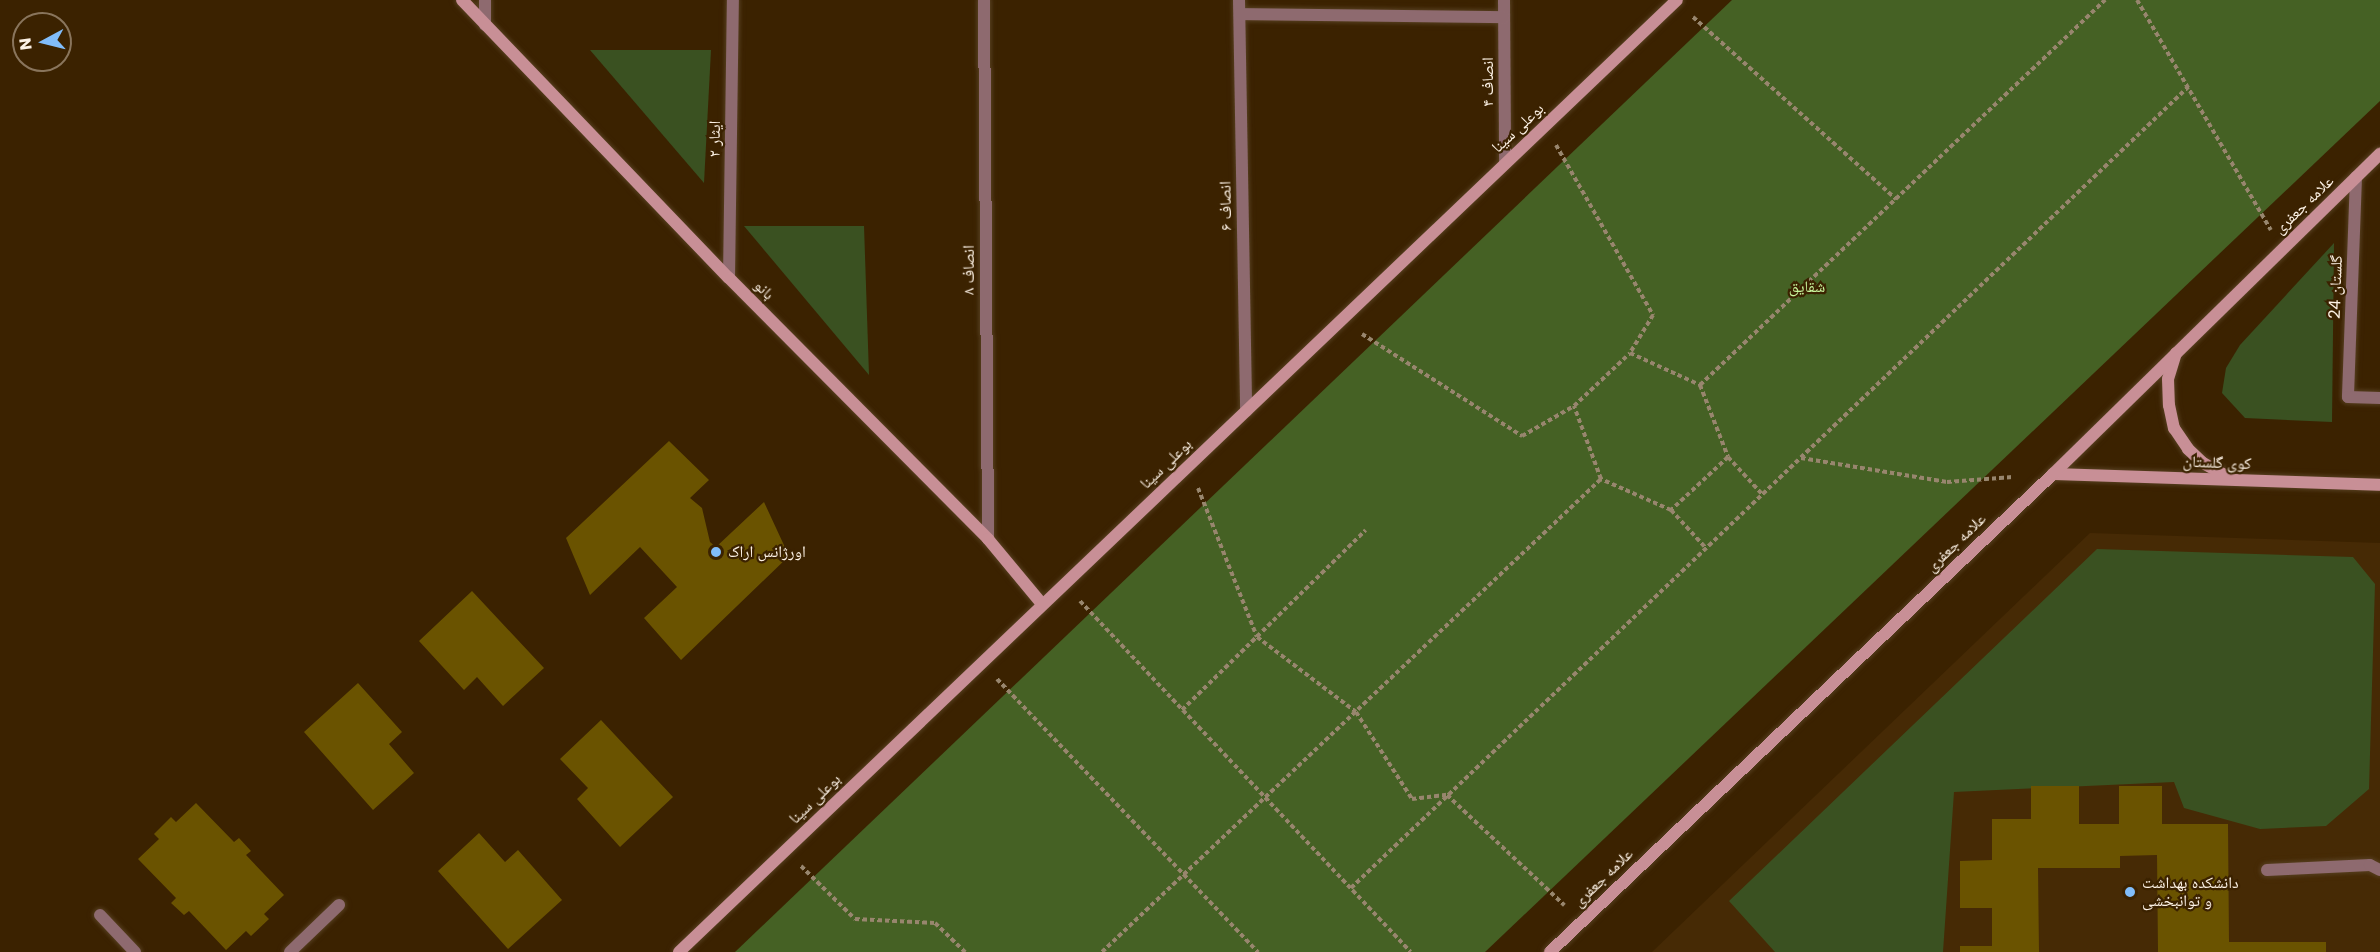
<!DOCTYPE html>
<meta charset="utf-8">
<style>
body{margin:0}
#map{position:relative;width:2380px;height:952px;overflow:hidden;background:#3b2200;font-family:Poppins,"Noto Naskh Arabic",sans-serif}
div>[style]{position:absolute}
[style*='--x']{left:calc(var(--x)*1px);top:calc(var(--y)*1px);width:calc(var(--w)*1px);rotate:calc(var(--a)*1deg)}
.built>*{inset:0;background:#462a05}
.green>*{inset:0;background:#3a5121}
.forest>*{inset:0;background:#456124}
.building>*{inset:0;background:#6a5300}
.path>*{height:4px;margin-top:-2px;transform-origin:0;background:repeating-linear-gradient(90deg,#98866e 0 4.5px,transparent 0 7.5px)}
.roads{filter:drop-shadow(0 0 2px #563f20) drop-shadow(0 0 2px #563f20)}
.lane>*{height:12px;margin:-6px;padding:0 6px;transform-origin:6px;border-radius:6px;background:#8e6a6f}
.street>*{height:12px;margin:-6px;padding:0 6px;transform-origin:6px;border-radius:6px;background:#8e6a6f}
.secondary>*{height:12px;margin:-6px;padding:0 6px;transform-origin:6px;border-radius:6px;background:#c88f96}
.dots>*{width:16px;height:16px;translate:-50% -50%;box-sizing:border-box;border:3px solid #3b2200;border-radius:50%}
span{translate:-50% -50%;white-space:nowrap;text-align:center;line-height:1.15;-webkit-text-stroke:4.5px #3b2200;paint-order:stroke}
.street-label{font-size:16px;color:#fdf2e5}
.park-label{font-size:16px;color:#c8f59c}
.poi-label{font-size:16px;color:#fdf2e5}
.left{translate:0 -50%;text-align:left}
.north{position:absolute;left:12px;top:12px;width:60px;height:60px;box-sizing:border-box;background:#3b2200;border:2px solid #89755c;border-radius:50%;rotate:263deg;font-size:16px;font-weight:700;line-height:24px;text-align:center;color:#fdf2e5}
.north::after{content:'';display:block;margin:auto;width:21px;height:27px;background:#81bdfa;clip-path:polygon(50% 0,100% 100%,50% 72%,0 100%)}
</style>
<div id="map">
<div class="built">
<div style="clip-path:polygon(2090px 533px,2380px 543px,2380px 952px,1652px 952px)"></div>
</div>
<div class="green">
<div style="clip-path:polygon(591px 50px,711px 50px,704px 183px,590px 50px)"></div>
<div style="clip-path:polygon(744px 226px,864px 226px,869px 375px)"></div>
<div style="clip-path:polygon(2334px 243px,2332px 422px,2245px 418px,2222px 393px,2226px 368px,2240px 345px)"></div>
<div style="clip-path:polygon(2097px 549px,2353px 557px,2375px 584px,2369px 789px,2326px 826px,2260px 829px,2184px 808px,2174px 782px,1954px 792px,1943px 952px,1775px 952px,1729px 901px)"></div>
</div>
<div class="forest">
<div style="clip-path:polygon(1732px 0,2380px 0,2380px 101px,1485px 952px,735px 952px)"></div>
</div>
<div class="building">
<div style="clip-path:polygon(669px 441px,709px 480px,690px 498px,702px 508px,710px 542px,716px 547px,764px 502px,789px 556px,681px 660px,644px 618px,677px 587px,640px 547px,590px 595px,566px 538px)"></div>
<div style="clip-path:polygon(472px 591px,544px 668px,503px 706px,477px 677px,464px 690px,419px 641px)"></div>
<div style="clip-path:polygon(358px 683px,402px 732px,389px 744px,414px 773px,373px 810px,304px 732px)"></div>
<div style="clip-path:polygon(601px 720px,673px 797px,620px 847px,577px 799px,588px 788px,560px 759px)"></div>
<div style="clip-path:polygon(2031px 786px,2079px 786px,2079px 824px,2119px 824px,2119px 786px,2162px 786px,2162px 824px,2228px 824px,2229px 942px,2326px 942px,2326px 952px,2158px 952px,2157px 855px,2120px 856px,2120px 868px,2038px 868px,2039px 952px,1960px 952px,1960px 946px,1992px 946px,1992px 908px,1960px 908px,1960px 861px,1992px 860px,1992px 819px,2031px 819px)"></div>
<div style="clip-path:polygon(196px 803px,234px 842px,239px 838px,251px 851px,246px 855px,284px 895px,264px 914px,269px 919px,251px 936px,246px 931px,226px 950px,189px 911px,184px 915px,171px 903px,176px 898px,138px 859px,159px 839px,154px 834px,171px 817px,176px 822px)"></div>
<div style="clip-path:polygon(479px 833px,505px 862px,518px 850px,562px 900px,508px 949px,438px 871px)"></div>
</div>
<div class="path">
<div style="--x:2137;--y:0;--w:266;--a:59.8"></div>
<div style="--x:1693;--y:17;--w:273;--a:41.9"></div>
<div style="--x:1556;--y:145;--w:196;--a:60.3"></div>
<div style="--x:1653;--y:315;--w:44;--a:121.2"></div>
<div style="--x:1362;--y:334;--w:190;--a:32.5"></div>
<div style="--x:1522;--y:436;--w:60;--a:-30"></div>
<div style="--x:1630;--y:353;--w:77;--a:24.6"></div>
<div style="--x:1700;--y:385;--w:77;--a:68.7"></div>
<div style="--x:1728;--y:457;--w:78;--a:137.1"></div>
<div style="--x:1671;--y:510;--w:77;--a:-156.1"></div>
<div style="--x:1601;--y:479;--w:78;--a:-110.3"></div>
<div style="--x:1574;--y:406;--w:77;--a:-43.4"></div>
<div style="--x:1700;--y:385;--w:559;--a:-43.55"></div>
<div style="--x:1728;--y:457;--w:50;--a:47.4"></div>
<div style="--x:1801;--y:458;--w:148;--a:9.3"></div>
<div style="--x:1947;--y:482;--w:66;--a:-4.3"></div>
<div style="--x:1198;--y:488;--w:160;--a:68.4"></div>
<div style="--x:1257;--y:637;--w:124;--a:37.1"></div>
<div style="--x:1356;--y:712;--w:103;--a:57.2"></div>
<div style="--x:1412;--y:799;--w:35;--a:-7"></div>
<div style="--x:1447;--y:795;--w:161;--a:43.2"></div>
<div style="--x:1671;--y:510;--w:52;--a:47.4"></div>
<div style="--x:1080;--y:601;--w:482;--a:46.7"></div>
<div style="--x:997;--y:679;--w:378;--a:46.3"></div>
<div style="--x:1182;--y:710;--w:257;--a:-44.4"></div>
<div style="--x:801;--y:866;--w:76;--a:44.5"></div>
<div style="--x:855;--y:919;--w:80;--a:2.9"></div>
<div style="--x:935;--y:923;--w:42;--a:44"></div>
<div style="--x:1351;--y:888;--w:1159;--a:-43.74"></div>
<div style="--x:1102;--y:952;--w:688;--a:-43.47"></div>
</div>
<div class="roads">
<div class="lane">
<div style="--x:2267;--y:870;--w:103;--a:-2.8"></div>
<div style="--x:2370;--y:865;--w:11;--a:27"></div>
<div style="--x:100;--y:915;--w:51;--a:46.6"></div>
<div style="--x:290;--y:952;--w:68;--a:-43.8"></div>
</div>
<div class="street">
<div style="--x:485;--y:0;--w:25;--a:90"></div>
<div style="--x:984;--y:0;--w:539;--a:89.57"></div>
<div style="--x:1239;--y:0;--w:411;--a:89"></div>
<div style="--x:1504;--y:0;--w:163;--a:89.6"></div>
<div style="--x:1240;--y:14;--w:264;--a:0.7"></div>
<div style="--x:2356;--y:177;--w:220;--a:92.1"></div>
<div style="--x:2348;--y:397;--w:32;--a:2"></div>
<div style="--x:729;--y:278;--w:278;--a:-89.2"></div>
</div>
<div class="secondary">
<div style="--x:462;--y:0;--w:385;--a:46.2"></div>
<div style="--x:729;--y:278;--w:368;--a:45.2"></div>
<div style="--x:988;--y:539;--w:85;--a:50.3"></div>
<div style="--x:2176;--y:353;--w:27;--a:107"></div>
<div style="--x:2168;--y:379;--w:26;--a:88"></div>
<div style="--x:2169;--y:405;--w:24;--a:78"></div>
<div style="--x:2174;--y:428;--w:25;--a:56"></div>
<div style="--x:2188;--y:449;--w:21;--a:43"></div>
<div style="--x:2203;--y:463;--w:31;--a:29"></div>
<div style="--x:2053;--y:474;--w:327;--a:1.9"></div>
<div style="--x:679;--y:952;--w:1379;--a:-43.65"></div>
<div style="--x:1550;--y:952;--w:694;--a:-43.54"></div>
<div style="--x:2053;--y:474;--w:458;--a:-44.4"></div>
</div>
</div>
<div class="dots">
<div style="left:716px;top:552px;background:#81bdfa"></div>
<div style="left:2130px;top:892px;background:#81bdfa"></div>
</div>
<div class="street-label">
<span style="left:1488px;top:82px;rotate:-90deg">انصاف ۴</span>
<span style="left:1518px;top:128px;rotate:-43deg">بوعلی سینا</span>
<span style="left:715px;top:139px;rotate:-89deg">ایثار ۲</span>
<span style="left:2304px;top:205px;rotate:-44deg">علامه جعفری</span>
<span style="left:1226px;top:206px;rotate:-91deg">انصاف ۶</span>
<span style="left:969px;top:270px;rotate:-90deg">انصاف ۸</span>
<span style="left:2336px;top:287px;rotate:-88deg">گلستان 24</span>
<span style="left:764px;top:290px;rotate:45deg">بانو</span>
<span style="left:2217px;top:463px;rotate:2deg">کوی گلستان</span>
<span style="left:1166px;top:464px;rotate:-44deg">بوعلی سینا</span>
<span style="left:1956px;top:543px;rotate:-44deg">علامه جعفری</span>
<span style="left:815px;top:799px;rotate:-44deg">بوعلی سینا</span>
<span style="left:1603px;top:878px;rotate:-44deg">علامه جعفری</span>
</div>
<div class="park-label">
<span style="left:1807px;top:287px">شقایق</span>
</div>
<div class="poi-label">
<span class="left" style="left:728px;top:552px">اورژانس اراک</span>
<span class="left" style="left:2142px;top:892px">دانشکده بهداشت<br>و توانبخشی</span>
</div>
<div class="north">N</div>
</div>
